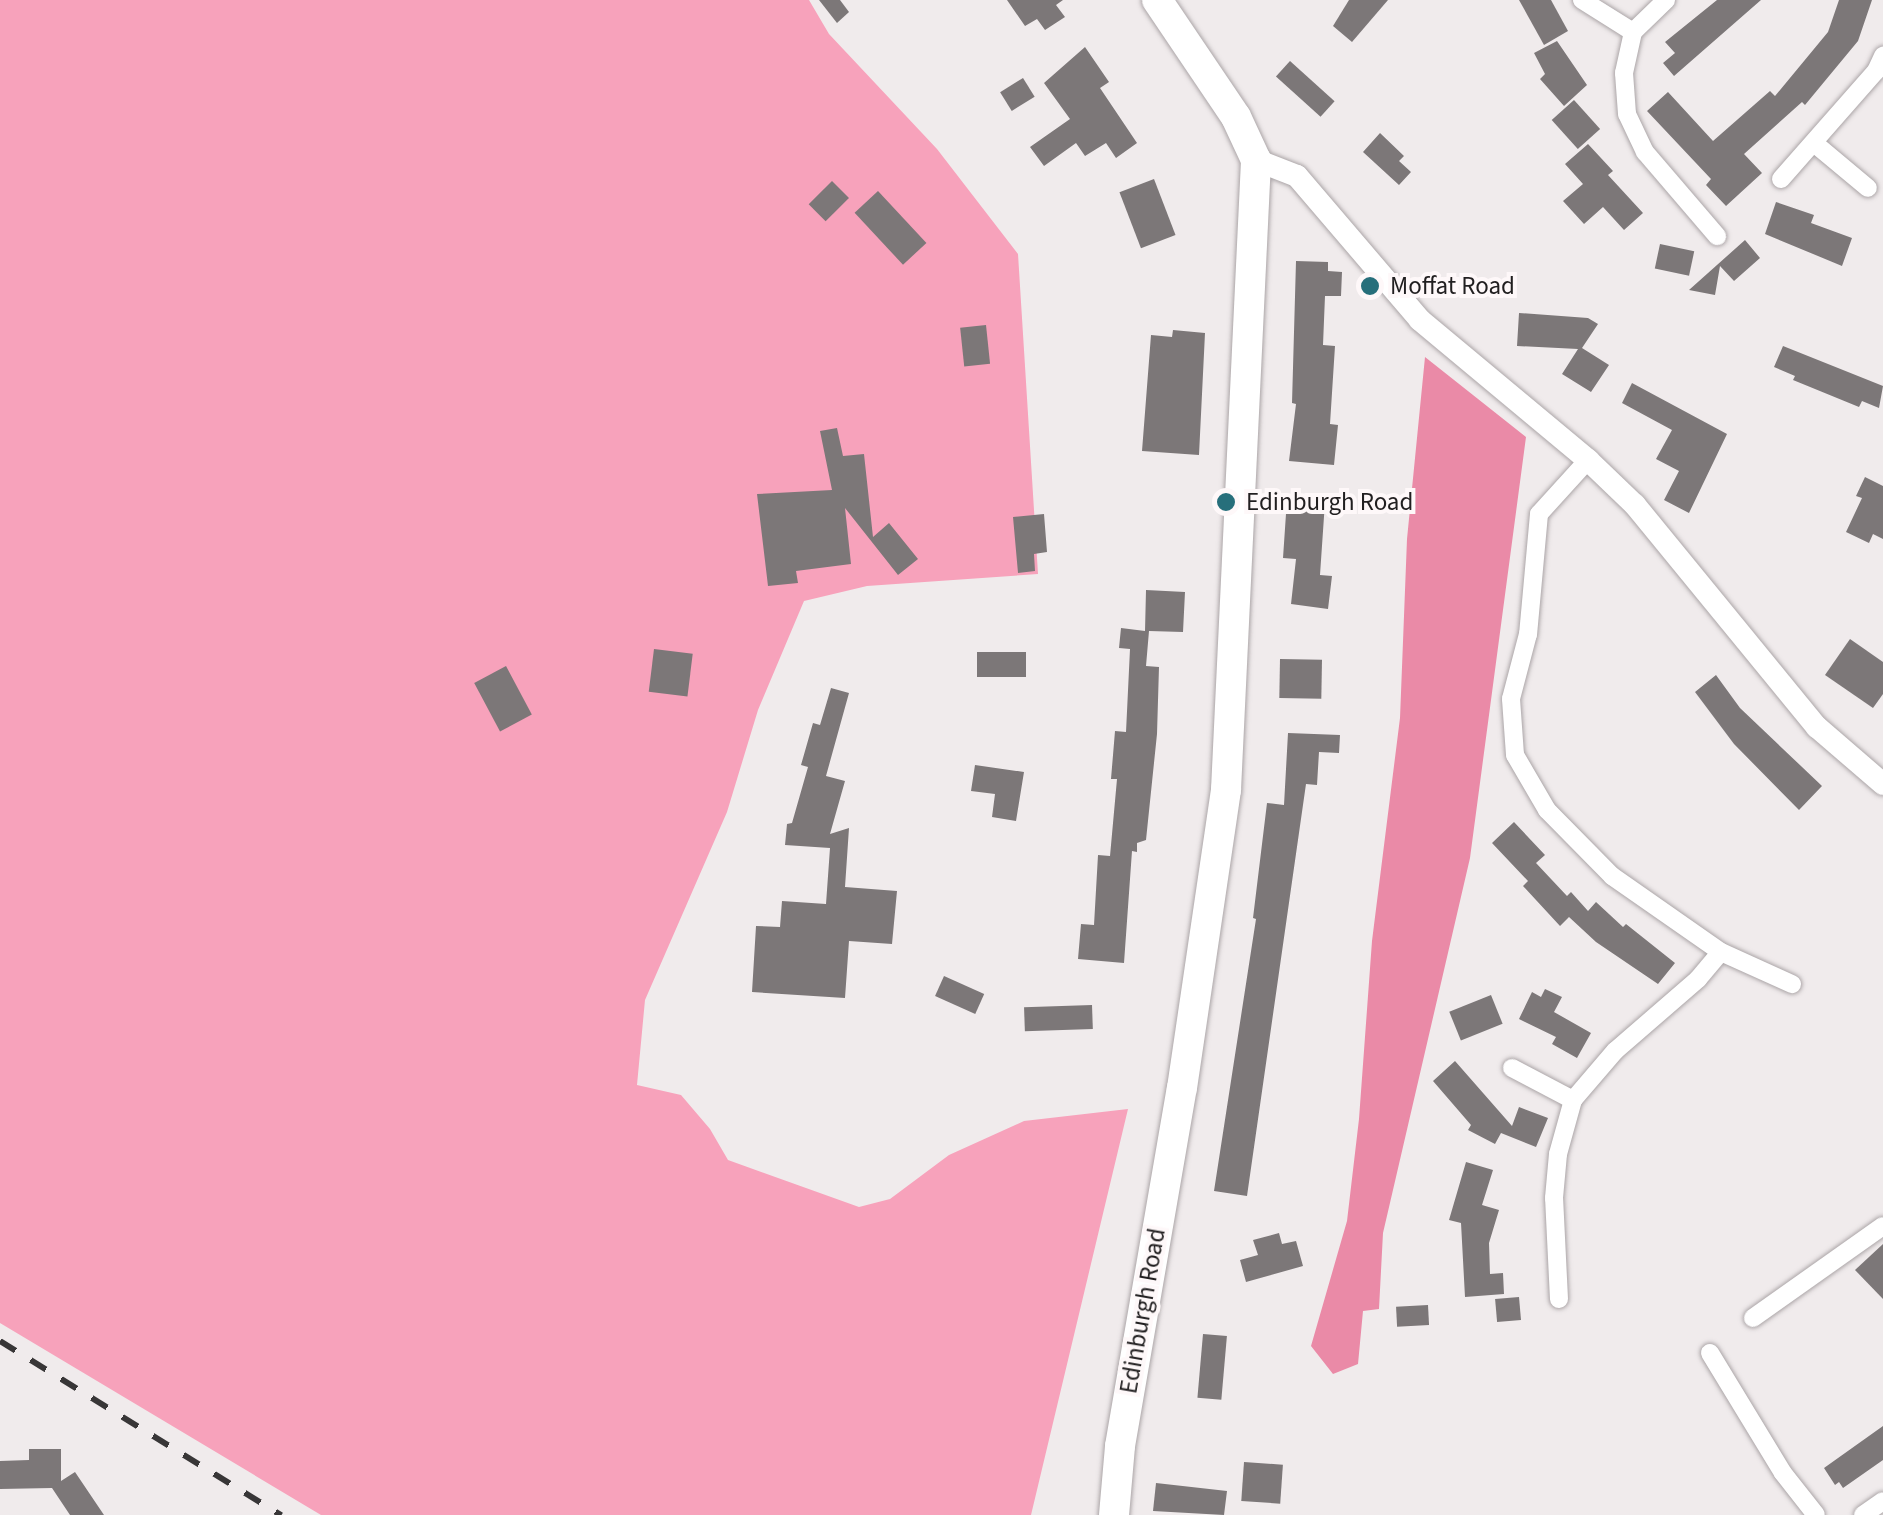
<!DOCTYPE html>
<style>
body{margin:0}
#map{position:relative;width:1883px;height:1515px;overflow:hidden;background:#f0ebec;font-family:"Source Sans 3",sans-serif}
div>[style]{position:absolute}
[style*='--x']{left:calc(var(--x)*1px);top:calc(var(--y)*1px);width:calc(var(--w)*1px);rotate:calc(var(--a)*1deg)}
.green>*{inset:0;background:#f7a2bb}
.forest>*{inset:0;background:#ea8aa7}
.building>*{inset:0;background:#7c7778;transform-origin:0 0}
.roads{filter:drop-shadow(0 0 2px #aba5a7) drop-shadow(0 0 2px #aba5a7)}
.minor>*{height:18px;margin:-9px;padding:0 9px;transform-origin:9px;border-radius:9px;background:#fff}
.tertiary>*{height:22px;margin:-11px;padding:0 11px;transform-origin:11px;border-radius:11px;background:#fff}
.primary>*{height:30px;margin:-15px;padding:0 15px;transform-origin:15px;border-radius:15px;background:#fff}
.rail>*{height:6px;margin-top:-3px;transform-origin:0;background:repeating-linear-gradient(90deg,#383637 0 18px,transparent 0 36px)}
.dots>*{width:28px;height:28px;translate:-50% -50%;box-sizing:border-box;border:5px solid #fef8f9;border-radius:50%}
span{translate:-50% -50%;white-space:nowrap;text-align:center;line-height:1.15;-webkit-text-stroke:8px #fef8f9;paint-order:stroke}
.poi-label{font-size:25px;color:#211f20}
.left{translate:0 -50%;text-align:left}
.street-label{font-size:25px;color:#211f20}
</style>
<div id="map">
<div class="green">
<div style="clip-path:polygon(0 0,809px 0,829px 34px,937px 149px,1018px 254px,1038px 574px,867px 586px,804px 601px,758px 710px,727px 812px,645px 1000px,637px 1085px,681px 1095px,710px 1129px,728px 1160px,859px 1207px,890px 1199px,949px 1155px,1024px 1121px,1128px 1109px,1031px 1515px,321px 1515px,0 1323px)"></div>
</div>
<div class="forest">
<div style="clip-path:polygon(1425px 357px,1526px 437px,1470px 858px,1383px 1233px,1379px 1309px,1363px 1311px,1358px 1364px,1333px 1374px,1311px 1346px,1347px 1221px,1359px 1119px,1372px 941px,1400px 718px,1407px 539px)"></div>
</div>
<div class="building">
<div style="clip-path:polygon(819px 0,840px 0,849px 12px,837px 23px)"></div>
<div style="clip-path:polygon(1007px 0,1063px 0,1056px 5px,1065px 17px,1045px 30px,1037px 19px,1025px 26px)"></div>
<div style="clip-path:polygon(1349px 0,1388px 0,1352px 42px,1333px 26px)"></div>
<div style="clip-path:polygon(1519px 0,1551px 0,1568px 31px,1544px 45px)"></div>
<div style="clip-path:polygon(1717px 0,1761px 0,1674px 76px,1663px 63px,1675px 53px,1665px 42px)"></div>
<div style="clip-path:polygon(1839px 0,1872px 0,1858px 41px,1805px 105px,1802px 102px,1744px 154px,1762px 173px,1726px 206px,1706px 185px,1711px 179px,1647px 111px,1668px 92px,1713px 141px,1770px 91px,1775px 96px,1828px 32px)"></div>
<div style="clip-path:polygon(1557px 41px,1587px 85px,1564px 106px,1540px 79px,1545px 74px,1534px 53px)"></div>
<div style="clip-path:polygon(1085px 47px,1109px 82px,1100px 88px,1137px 143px,1116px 158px,1106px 143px,1085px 156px,1076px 143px,1044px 166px,1030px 147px,1070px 119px,1044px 83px)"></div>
<div style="left:1290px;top:61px;width:60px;height:21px;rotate:42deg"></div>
<div style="left:1023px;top:78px;width:22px;height:27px;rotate:58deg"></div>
<div style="left:1574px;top:100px;width:39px;height:30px;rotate:48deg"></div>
<div style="clip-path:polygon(1380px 133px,1404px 156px,1399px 161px,1411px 172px,1399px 185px,1363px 152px)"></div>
<div style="clip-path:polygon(1588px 144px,1613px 171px,1608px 175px,1643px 213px,1624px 230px,1603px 207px,1584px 224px,1563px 201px,1583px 184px,1565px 164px)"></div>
<div style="left:1154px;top:179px;width:60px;height:37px;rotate:69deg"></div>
<div style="left:832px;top:181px;width:24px;height:33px;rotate:45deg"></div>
<div style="left:878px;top:191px;width:71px;height:32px;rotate:47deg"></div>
<div style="clip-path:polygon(1776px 202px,1814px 215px,1811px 223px,1852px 238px,1842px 266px,1765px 234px)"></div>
<div style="clip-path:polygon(1745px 240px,1760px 258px,1734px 281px,1720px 266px,1715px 295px,1689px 290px)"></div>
<div style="left:1660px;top:244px;width:35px;height:25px;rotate:12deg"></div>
<div style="clip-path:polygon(1296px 261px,1328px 262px,1328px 271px,1342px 272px,1341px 296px,1325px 296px,1323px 345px,1335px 346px,1330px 424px,1338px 425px,1334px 465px,1289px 461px,1296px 404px,1292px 403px)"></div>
<div style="clip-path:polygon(1519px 313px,1588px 318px,1598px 324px,1582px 348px,1609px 365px,1591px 392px,1562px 374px,1578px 349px,1517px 346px)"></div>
<div style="left:986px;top:325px;width:39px;height:26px;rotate:84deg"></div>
<div style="clip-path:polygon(1173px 330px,1205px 333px,1199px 455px,1142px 451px,1151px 335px,1172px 337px)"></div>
<div style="clip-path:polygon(1783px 346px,1883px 386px,1879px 408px,1862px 401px,1859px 407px,1793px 380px,1795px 376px,1774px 367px)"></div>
<div style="clip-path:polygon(1632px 383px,1727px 434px,1689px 513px,1664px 500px,1679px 471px,1656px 459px,1672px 430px,1622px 403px)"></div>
<div style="clip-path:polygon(837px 428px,843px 456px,864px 454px,873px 537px,889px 523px,918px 559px,898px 575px,845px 508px,851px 564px,796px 571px,798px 583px,768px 586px,757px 494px,832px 490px,820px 431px)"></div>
<div style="clip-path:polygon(1865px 477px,1883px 486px,1883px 539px,1873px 534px,1869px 543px,1846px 532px,1862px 498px,1856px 496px)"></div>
<div style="clip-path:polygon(1287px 499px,1325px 502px,1320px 575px,1332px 576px,1328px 609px,1291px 604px,1296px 559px,1283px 558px)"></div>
<div style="clip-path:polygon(1044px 514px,1047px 552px,1034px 554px,1035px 571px,1018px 573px,1013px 517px)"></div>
<div style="clip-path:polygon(1146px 590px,1185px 592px,1183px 632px,1149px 631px,1146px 666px,1159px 667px,1157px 734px,1146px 840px,1137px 843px,1137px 852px,1132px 851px,1124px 963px,1078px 959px,1081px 924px,1094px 925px,1098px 855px,1110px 856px,1117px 779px,1111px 779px,1115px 731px,1126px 732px,1130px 649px,1119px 648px,1121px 628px,1145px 631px)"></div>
<div style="clip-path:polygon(1850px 639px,1883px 662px,1883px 694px,1873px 708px,1825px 675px)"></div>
<div style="left:654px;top:649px;width:39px;height:43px;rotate:7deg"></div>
<div style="left:977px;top:652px;width:49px;height:25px"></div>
<div style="left:1280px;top:659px;width:42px;height:39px;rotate:1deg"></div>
<div style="left:506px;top:666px;width:55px;height:36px;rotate:62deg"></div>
<div style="clip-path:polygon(1716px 675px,1740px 708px,1822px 786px,1799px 810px,1734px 744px,1695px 692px)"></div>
<div style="clip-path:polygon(831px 688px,849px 693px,826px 776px,845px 781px,830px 834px,849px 828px,845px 887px,897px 891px,892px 944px,849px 941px,845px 998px,752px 992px,756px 926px,780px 927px,782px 901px,826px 904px,830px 848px,785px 845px,787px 824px,792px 823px,808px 767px,801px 765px,813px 723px,820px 725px)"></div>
<div style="clip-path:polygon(1288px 733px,1340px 735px,1339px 753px,1319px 752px,1317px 785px,1306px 784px,1247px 1196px,1214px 1191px,1256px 919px,1253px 918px,1267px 803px,1284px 805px)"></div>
<div style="clip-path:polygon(975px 765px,1024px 772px,1016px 821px,992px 817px,995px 794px,971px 791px)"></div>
<div style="clip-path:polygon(1514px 822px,1545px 855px,1536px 863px,1567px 896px,1571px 892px,1588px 911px,1596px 902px,1623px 927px,1626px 924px,1675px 963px,1658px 984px,1596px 942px,1569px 917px,1560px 926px,1523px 886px,1528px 881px,1492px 843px)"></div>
<div style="left:944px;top:976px;width:44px;height:22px;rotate:24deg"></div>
<div style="clip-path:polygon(1545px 989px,1562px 997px,1554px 1012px,1591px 1033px,1577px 1058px,1552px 1044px,1556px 1037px,1519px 1019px,1532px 992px,1541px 997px)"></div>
<div style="left:1491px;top:995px;width:31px;height:45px;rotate:68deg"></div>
<div style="left:1092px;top:1005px;width:24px;height:68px;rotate:88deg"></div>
<div style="clip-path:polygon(1455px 1061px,1512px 1126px,1519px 1107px,1548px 1118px,1536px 1147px,1501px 1133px,1495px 1144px,1468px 1130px,1471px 1125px,1433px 1081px)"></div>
<div style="clip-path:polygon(1466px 1162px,1493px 1170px,1482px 1205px,1499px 1210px,1489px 1243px,1490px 1274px,1503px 1273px,1504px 1294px,1465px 1297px,1461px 1223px,1449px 1220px)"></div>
<div style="clip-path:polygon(1279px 1233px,1282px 1244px,1296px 1241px,1303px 1266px,1246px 1282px,1240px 1260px,1258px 1255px,1253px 1240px)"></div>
<div style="clip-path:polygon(1883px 1244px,1883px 1299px,1855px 1270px)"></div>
<div style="left:1519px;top:1297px;width:23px;height:24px;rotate:85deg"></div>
<div style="left:1428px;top:1305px;width:20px;height:32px;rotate:87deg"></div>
<div style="left:1203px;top:1334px;width:24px;height:64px;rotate:5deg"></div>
<div style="clip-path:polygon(1883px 1426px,1883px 1460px,1843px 1488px,1839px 1482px,1835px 1485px,1824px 1468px)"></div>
<div style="clip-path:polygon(29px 1449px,61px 1449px,61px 1481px,75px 1472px,104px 1515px,70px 1515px,52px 1488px,0 1489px,0 1461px,29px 1460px)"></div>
<div style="left:1244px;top:1462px;width:39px;height:39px;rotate:4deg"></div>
<div style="clip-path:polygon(1156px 1483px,1227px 1491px,1224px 1515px,1153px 1511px)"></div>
</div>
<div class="roads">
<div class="minor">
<div style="--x:1582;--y:0;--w:60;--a:32.1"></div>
<div style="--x:1666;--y:0;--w:46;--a:135.9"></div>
<div style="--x:1633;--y:32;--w:42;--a:102.4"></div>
<div style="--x:1624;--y:73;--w:41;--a:85.8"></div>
<div style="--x:1627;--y:114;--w:42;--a:64.7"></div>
<div style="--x:1645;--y:152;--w:111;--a:49.4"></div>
<div style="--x:1814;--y:143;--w:70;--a:39.8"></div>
<div style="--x:1781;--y:179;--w:144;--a:-48.7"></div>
<div style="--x:1876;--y:71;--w:17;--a:-65"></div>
<div style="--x:1588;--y:460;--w:73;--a:132.2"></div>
<div style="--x:1539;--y:514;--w:121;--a:95.2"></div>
<div style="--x:1528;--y:634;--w:67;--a:104.7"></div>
<div style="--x:1511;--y:699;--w:56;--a:85.9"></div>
<div style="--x:1515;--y:755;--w:64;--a:59.8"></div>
<div style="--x:1547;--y:810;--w:93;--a:45.4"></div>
<div style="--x:1612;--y:876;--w:133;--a:34.9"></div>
<div style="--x:1721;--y:952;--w:78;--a:24.3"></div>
<div style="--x:1512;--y:1068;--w:69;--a:27.7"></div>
<div style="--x:1559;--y:1299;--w:101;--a:-92.8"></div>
<div style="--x:1554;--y:1198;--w:44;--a:-84.8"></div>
<div style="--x:1558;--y:1154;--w:56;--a:-74.5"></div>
<div style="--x:1573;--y:1100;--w:65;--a:-49.4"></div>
<div style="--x:1615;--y:1051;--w:110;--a:-40.9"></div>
<div style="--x:1698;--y:979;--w:35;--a:-50"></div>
<div style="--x:1753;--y:1318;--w:159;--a:-35.3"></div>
<div style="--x:1710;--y:1353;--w:140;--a:58.7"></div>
<div style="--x:1783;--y:1473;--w:53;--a:51.8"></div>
<div style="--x:1863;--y:1515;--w:24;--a:-35"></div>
</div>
<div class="tertiary">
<div style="--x:1256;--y:160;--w:44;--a:21.3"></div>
<div style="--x:1297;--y:176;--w:189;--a:49.5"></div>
<div style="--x:1420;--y:320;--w:219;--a:39.8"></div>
<div style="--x:1588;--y:460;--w:65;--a:43.8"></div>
<div style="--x:1635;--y:505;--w:287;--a:50.7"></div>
<div style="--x:1817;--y:727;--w:87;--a:40.8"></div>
</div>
<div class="primary">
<div style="--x:1114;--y:1515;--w:69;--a:-85"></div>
<div style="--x:1120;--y:1446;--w:363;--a:-80.2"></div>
<div style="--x:1182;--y:1088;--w:301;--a:-81.6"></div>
<div style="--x:1226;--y:790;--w:631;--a:-87.27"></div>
<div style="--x:1256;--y:160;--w:47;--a:-114.9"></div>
<div style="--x:1236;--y:117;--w:141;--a:-124"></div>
</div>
</div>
<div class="rail">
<div style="--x:0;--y:1341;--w:331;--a:31.8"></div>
</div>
<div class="dots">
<div style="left:1370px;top:286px;background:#276f7b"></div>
<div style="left:1226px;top:502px;background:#276f7b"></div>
</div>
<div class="poi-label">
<span class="left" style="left:1390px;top:286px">Moffat Road</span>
<span class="left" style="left:1246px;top:502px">Edinburgh Road</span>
</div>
<div class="street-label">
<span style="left:1143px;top:1311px;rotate:-80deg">Edinburgh Road</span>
</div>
</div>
